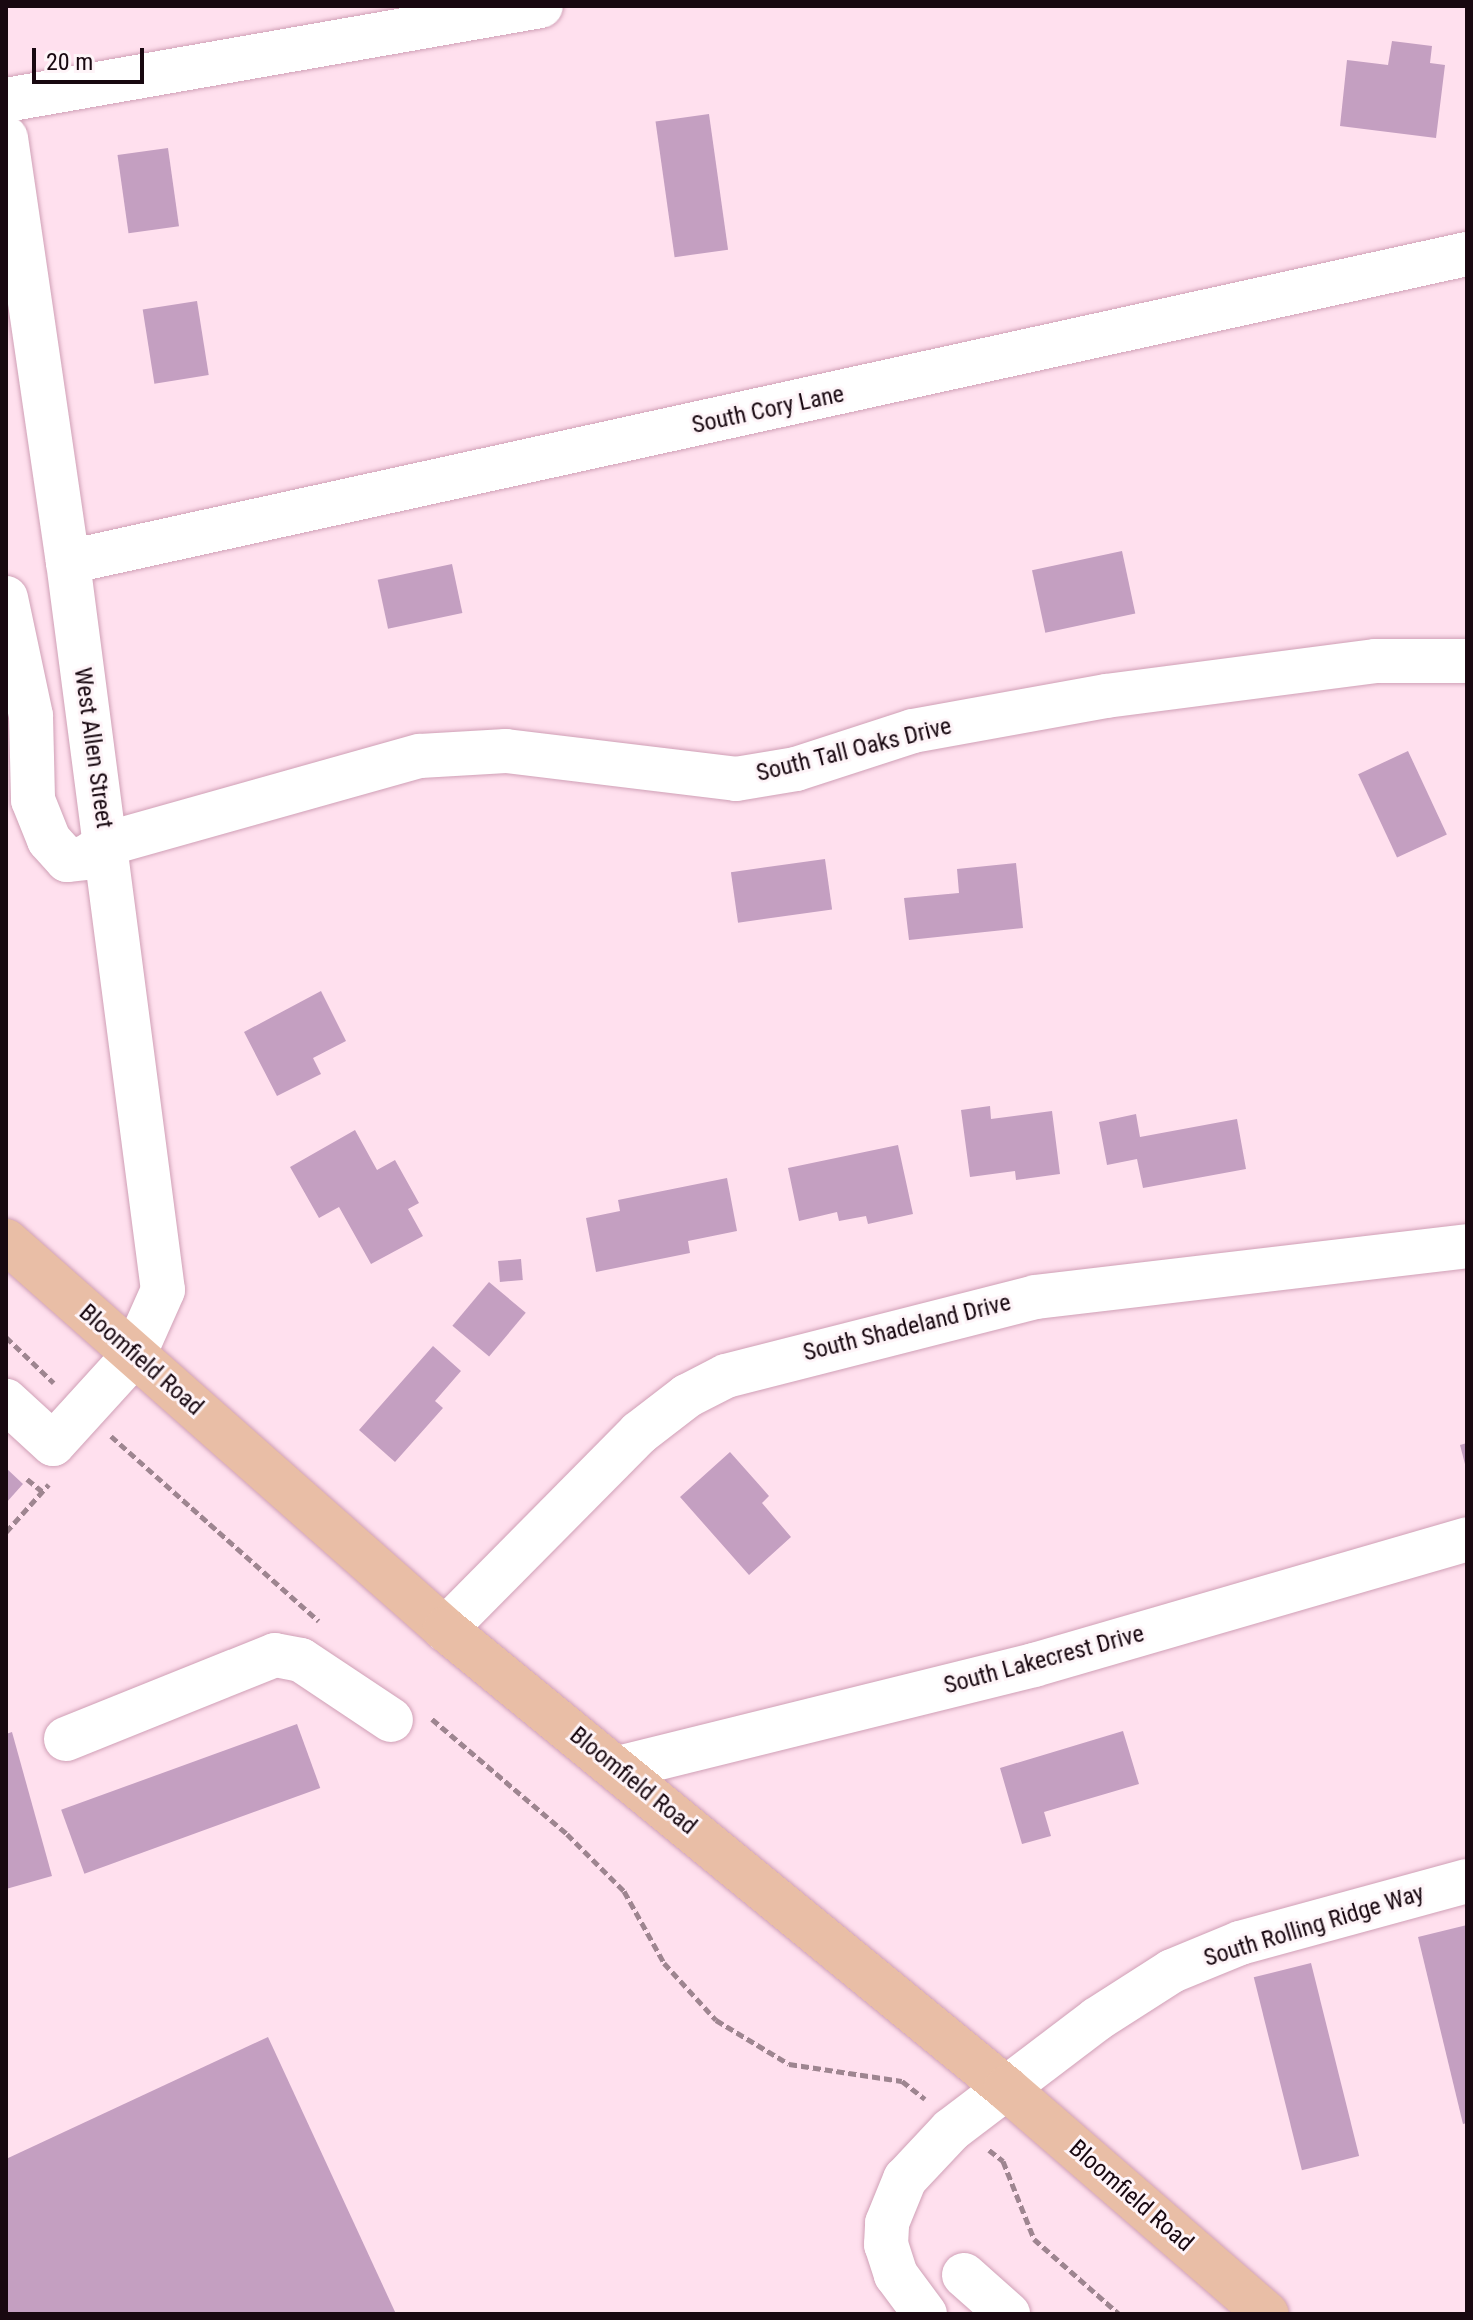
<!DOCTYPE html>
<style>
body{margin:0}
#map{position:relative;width:1473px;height:2320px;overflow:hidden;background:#ffe0ee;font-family:"Roboto Condensed",sans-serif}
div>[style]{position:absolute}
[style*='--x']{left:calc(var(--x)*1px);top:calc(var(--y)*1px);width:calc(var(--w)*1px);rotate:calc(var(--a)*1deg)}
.building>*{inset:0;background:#c49fc1;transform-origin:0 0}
.path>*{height:5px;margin-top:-2.5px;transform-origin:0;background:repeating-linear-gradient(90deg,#9e8590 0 8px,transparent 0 12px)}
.roads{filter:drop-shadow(0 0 2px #d0a0b6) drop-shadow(0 0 2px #d0a0b6)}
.minor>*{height:44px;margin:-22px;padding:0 22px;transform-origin:22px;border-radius:22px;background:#fff}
.major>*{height:44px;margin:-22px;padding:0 22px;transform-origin:22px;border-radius:22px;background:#e9bea6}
span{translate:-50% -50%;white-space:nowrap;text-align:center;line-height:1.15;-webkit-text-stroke:6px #fef4f8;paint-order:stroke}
.street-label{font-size:24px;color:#180810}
.frame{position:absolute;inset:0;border:8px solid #180810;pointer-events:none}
.scale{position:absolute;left:32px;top:48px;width:112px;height:36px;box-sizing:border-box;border:4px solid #180810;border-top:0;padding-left:10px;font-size:24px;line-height:28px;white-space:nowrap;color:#180810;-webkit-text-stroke:6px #fef4f8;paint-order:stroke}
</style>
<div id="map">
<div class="building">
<div style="clip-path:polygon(1392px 41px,1432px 46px,1430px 63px,1445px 65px,1436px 138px,1340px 126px,1347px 60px,1388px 65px)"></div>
<div style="left:709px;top:114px;width:137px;height:54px;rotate:82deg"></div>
<div style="left:168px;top:148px;width:79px;height:51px;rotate:82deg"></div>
<div style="left:197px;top:301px;width:75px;height:55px;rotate:81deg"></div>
<div style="left:1122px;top:551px;width:64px;height:92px;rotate:78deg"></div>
<div style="left:452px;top:564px;width:50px;height:76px;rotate:78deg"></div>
<div style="left:1408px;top:751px;width:92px;height:55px;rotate:65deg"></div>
<div style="left:825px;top:859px;width:51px;height:95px;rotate:82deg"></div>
<div style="clip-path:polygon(1016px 863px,1023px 928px,909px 940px,904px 898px,959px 893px,957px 869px)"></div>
<div style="clip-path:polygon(321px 991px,346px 1041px,313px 1058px,321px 1074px,277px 1096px,244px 1032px)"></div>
<div style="clip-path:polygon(990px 1106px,991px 1119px,1052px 1111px,1060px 1174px,1016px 1180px,1015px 1171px,970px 1177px,961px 1110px)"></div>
<div style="clip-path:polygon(1136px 1114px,1140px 1137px,1237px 1119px,1246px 1169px,1143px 1188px,1137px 1159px,1107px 1165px,1099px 1122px)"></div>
<div style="clip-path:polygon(355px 1130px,377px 1170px,395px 1160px,419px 1203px,408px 1209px,423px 1236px,371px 1264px,339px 1207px,319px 1218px,290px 1167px)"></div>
<div style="clip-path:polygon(898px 1145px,913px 1214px,868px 1224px,866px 1216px,839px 1221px,837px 1212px,799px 1221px,788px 1168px)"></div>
<div style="clip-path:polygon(727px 1178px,737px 1231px,688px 1241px,690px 1253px,596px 1272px,586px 1218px,620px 1211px,618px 1200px)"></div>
<div style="left:521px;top:1259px;width:21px;height:23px;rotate:85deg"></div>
<div style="left:489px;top:1282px;width:48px;height:57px;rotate:40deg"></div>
<div style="clip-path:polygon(433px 1346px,461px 1371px,435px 1401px,443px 1408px,395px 1462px,359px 1430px)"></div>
<div style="clip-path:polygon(1467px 1443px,1467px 1468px,1466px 1468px,1460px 1445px)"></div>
<div style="clip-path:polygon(730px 1452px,769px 1496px,762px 1503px,791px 1537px,749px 1575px,680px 1497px)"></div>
<div style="clip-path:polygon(6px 1468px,23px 1484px,6px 1503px)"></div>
<div style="left:297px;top:1724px;width:68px;height:251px;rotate:70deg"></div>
<div style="clip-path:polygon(1123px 1731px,1139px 1784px,1044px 1812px,1051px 1836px,1022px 1844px,1000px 1768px)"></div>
<div style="clip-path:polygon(12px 1732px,52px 1876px,6px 1889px,6px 1734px)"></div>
<div style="clip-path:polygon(1467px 1925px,1467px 2123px,1463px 2124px,1418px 1937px)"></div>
<div style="left:1311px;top:1963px;width:199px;height:59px;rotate:76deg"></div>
<div style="clip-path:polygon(268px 2037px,396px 2314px,6px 2314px,6px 2159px)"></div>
</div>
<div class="path">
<div style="--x:6;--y:1337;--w:66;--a:43.8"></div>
<div style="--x:111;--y:1436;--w:278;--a:41.7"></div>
<div style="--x:27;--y:1479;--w:19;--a:39"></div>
<div style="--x:6;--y:1532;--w:64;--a:-48.1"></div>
<div style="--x:432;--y:1719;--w:177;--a:40.4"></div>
<div style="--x:567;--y:1834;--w:81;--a:45"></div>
<div style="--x:624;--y:1891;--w:82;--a:60.9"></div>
<div style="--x:664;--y:1963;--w:77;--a:47.6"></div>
<div style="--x:716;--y:2020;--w:85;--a:31.1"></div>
<div style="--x:789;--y:2064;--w:114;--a:8.6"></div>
<div style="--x:902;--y:2081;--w:29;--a:38"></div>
<div style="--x:989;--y:2150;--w:18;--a:38"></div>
<div style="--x:1003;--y:2161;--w:84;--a:68.3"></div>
<div style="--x:1034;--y:2239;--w:113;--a:41.4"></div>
</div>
<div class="roads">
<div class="minor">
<div style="--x:6;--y:100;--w:543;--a:-9.97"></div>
<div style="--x:6;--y:138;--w:429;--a:81.7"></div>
<div style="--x:68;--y:562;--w:734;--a:82.57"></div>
<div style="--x:163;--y:1290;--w:71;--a:114"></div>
<div style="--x:134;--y:1355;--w:120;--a:132.3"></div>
<div style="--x:53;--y:1444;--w:64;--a:-137.5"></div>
<div style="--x:68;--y:562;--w:1433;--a:-12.42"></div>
<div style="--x:6;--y:598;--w:121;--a:78"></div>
<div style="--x:31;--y:716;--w:84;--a:88.6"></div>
<div style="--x:33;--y:800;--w:43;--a:68.2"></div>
<div style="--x:49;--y:840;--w:27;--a:48"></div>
<div style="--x:67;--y:860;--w:18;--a:-6"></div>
<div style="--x:85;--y:858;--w:25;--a:-34"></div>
<div style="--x:106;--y:844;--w:326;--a:-15.7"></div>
<div style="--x:420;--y:756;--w:86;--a:-3.3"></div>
<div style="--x:506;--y:751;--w:232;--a:6.9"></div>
<div style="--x:736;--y:779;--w:61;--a:-9.5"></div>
<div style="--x:796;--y:769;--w:123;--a:-18"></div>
<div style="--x:913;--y:731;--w:196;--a:-10.3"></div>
<div style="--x:1106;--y:696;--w:271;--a:-7.4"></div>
<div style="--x:1375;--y:661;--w:92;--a:0"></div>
<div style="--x:445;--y:1629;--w:276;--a:-45.3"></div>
<div style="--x:639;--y:1433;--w:61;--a:-37.6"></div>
<div style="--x:687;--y:1396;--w:44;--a:-27.1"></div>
<div style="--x:726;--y:1376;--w:319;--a:-14.3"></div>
<div style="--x:1035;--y:1297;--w:435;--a:-6.7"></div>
<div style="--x:66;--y:1739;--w:225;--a:-21.9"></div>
<div style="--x:275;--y:1655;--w:26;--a:11"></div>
<div style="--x:301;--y:1660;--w:108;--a:33.7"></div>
<div style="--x:618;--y:1768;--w:429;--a:-13.9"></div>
<div style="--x:1034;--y:1665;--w:451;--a:-16.2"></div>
<div style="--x:964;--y:2275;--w:59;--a:41.6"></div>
<div style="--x:925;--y:2314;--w:49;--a:-126.6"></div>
<div style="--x:896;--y:2275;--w:32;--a:-108"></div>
<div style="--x:886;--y:2245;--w:22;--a:-87"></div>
<div style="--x:887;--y:2223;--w:48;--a:-67.8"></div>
<div style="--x:905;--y:2179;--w:67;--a:-46.8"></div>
<div style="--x:951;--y:2130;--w:183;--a:-37.2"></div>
<div style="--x:1097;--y:2019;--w:89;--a:-32.6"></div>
<div style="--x:1172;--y:1971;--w:74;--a:-22.4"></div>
<div style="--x:1240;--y:1943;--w:235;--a:-15.3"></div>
</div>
<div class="major">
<div style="--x:6;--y:1241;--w:586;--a:41.47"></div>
<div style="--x:445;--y:1629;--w:725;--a:39.29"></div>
<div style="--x:1006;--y:2088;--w:345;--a:40.9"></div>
</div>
</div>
<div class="street-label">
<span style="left:768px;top:410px;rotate:-12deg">South Cory Lane</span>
<span style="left:93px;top:748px;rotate:82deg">West Allen Street</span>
<span style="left:854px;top:750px;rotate:-14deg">South Tall Oaks Drive</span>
<span style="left:907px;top:1328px;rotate:-14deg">South Shadeland Drive</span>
<span style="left:141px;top:1360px;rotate:41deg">Bloomfield Road</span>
<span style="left:1044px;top:1660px;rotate:-15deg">South Lakecrest Drive</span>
<span style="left:633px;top:1781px;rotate:39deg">Bloomfield Road</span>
<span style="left:1314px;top:1926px;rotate:-17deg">South Rolling Ridge Way</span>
<span style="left:1131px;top:2196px;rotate:41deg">Bloomfield Road</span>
</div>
<div class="frame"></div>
<div class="scale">20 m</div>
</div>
